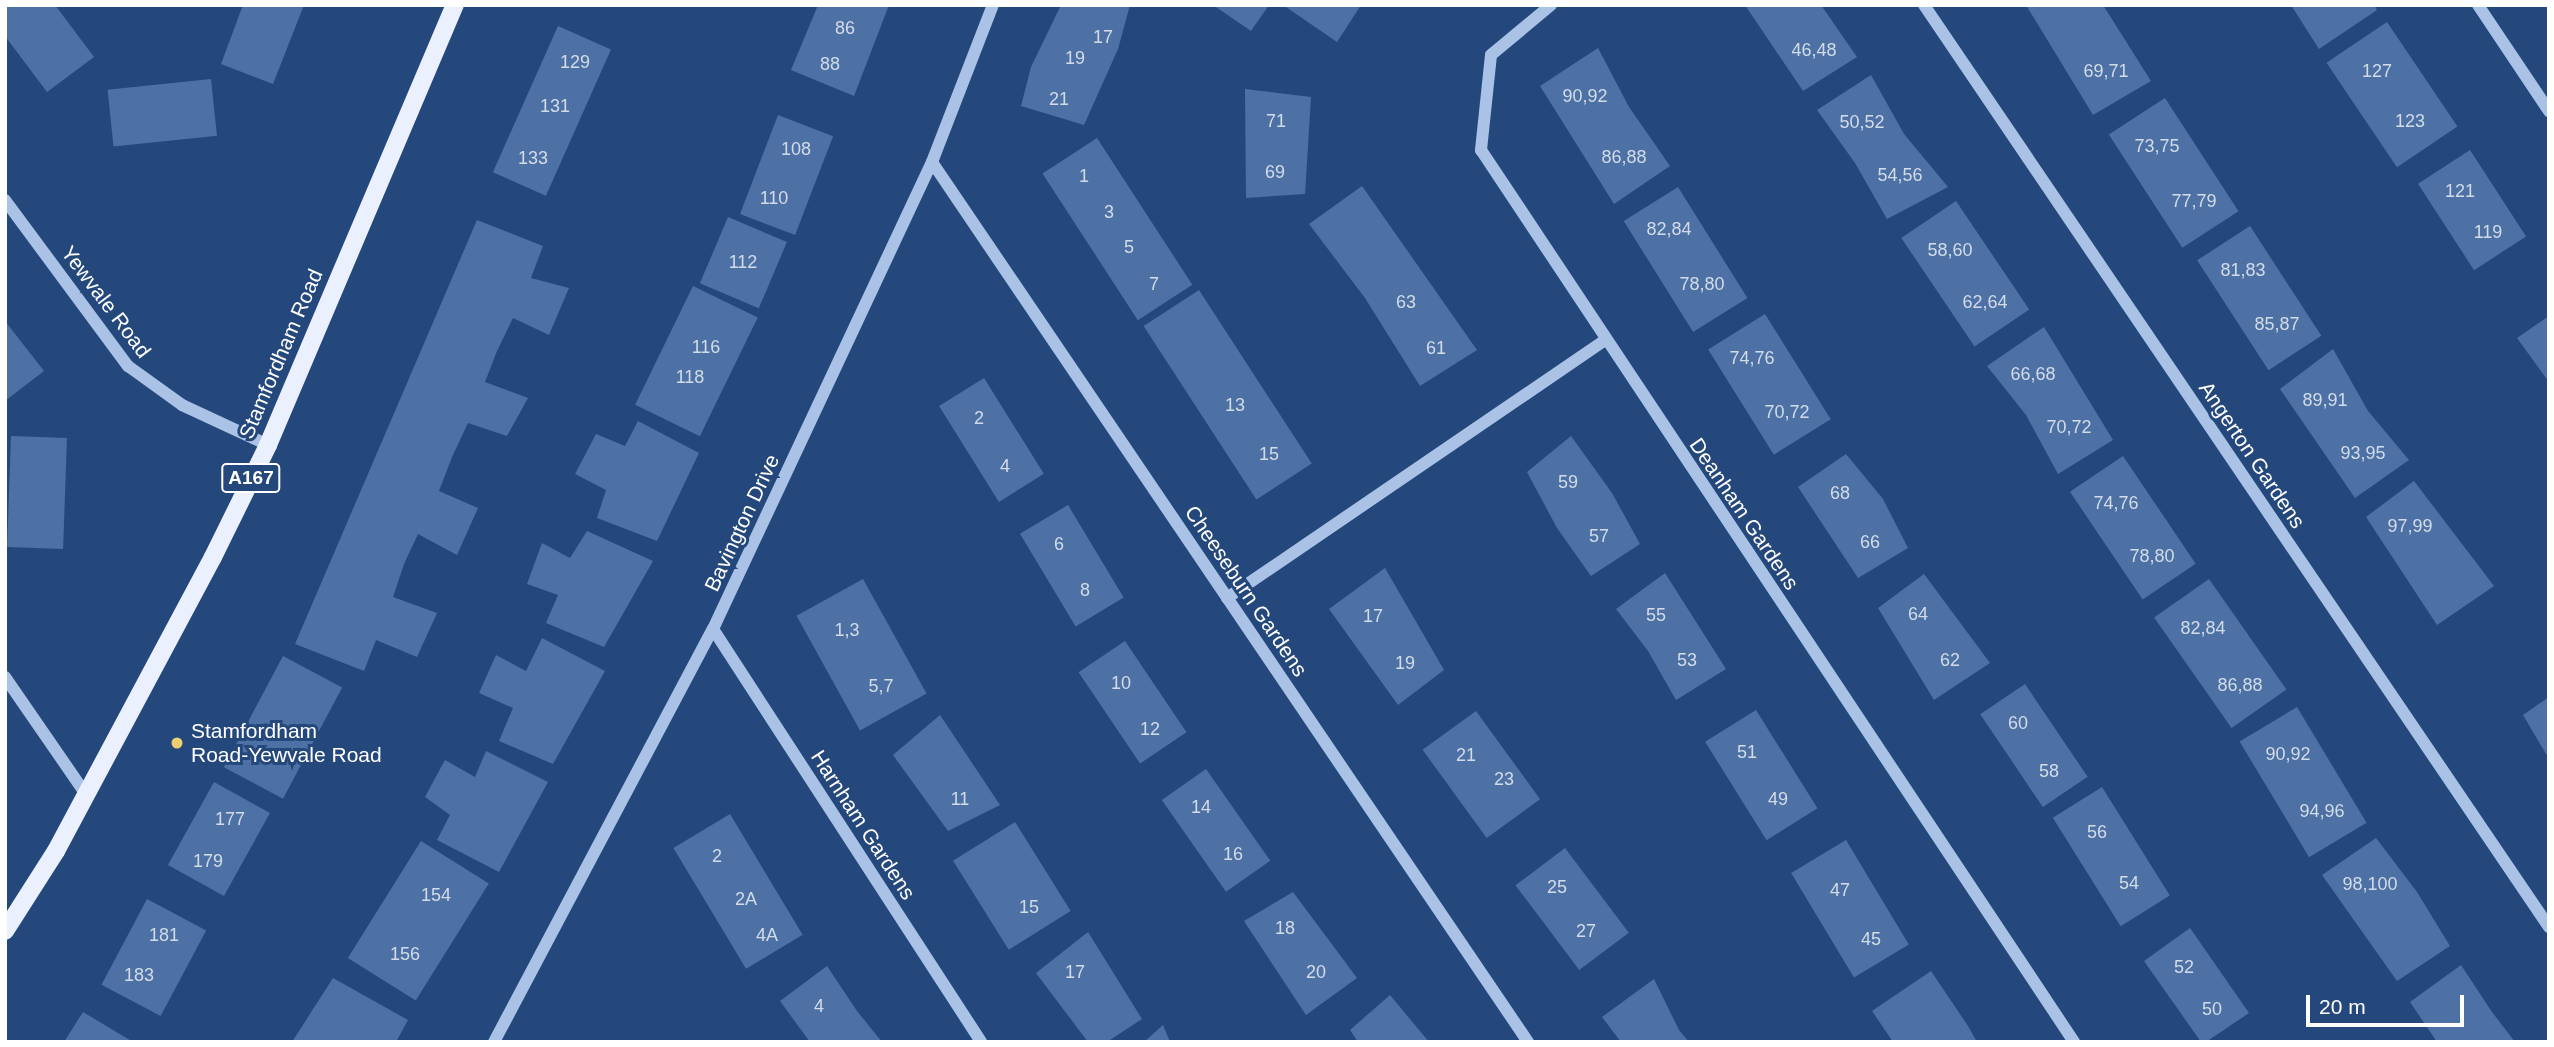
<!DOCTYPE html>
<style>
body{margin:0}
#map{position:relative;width:2554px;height:1047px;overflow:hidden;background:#25487c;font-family:Arial,sans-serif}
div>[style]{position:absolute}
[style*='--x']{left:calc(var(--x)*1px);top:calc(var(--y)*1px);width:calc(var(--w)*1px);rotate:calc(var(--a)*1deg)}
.building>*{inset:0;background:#4d71a5;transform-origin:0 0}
.minor>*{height:12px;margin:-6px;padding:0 6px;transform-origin:6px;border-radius:6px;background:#a9c2e5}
.major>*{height:18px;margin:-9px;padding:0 9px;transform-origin:9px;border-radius:9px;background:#eaf0fd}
.dots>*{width:19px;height:19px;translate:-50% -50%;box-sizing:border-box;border:4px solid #25487c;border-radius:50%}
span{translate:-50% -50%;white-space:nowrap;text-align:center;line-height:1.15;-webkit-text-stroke:6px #25487c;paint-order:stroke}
.number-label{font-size:18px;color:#d2dce8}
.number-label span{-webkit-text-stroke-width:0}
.shield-label span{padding:2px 5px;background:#25487c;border:2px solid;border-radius:5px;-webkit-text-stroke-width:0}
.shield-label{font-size:19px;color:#fff;font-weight:700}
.street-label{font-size:21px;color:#fff}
.poi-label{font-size:21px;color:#fff}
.left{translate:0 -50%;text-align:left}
.frame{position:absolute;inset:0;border:7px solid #fff;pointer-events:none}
.scale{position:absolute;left:2306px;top:995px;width:158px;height:32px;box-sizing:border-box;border:4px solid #fff;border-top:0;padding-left:9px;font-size:21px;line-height:24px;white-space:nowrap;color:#fff;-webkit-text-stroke:5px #25487c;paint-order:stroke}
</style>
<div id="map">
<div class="building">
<div style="clip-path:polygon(5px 5px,55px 5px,94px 57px,47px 92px,5px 36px)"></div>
<div style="clip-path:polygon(243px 5px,304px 5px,273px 84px,221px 64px)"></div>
<div style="clip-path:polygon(818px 5px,889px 5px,854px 96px,791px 70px)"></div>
<div style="clip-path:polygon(1061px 5px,1130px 5px,1118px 49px,1084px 125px,1021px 106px,1031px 67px)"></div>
<div style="clip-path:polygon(1213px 5px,1269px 5px,1251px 31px)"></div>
<div style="clip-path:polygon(1283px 5px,1361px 5px,1337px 42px)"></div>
<div style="clip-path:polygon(1745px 5px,1821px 5px,1857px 57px,1803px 91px)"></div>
<div style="clip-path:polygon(2026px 5px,2103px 5px,2151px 81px,2093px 115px)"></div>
<div style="clip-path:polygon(2291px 5px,2374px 5px,2377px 10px,2319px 49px)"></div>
<div style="left:2387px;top:22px;width:126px;height:73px;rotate:56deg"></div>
<div style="left:558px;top:26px;width:58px;height:160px;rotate:24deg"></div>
<div style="clip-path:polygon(1598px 48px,1629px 107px,1670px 166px,1614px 204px,1540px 86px)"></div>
<div style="clip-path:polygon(1871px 75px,1904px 134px,1948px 187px,1887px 219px,1855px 163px,1817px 110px)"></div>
<div style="left:211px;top:79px;width:57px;height:104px;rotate:84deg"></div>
<div style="clip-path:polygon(1245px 89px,1311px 97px,1305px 194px,1246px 198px)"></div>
<div style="left:2165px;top:98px;width:135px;height:67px;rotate:57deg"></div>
<div style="left:778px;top:115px;width:59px;height:106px;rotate:21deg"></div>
<div style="left:1097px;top:138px;width:175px;height:65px;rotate:57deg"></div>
<div style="left:2470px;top:150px;width:103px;height:62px;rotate:57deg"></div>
<div style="clip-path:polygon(1362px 186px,1477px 350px,1420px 386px,1365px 298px,1309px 224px)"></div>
<div style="left:1678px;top:187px;width:131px;height:64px;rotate:58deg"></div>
<div style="left:1956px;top:201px;width:131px;height:66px;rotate:56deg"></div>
<div style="left:728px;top:217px;width:64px;height:72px;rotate:23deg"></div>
<div style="clip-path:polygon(477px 220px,543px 246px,531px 278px,569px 288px,549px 335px,513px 318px,497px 351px,485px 382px,528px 398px,507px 436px,468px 423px,452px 457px,439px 491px,478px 508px,457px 555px,418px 534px,404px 564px,393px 597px,437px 613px,417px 657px,376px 640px,364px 671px,295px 644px)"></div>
<div style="left:2250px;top:226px;width:131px;height:63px;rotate:57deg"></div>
<div style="left:693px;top:286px;width:72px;height:132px;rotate:26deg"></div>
<div style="left:1199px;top:290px;width:207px;height:66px;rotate:57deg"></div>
<div style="left:1765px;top:314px;width:124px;height:67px;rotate:58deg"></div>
<div style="clip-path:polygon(2549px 316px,2549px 382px,2517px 338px)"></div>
<div style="clip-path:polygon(5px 321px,44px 371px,5px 401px)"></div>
<div style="clip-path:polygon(2044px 327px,2113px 440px,2058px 474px,2026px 415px,1987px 366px)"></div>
<div style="clip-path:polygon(2333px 349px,2368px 411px,2409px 460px,2355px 498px,2280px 389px)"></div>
<div style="left:984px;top:378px;width:113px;height:53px;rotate:58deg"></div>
<div style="clip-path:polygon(638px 421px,699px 453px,657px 541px,597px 518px,606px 490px,575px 474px,596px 434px,625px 446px)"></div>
<div style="left:11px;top:436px;width:56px;height:111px;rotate:2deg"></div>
<div style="clip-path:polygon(1571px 436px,1612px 493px,1640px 544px,1591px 576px,1557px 528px,1527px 472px)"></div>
<div style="clip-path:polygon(1846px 454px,1883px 499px,1908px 548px,1858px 578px,1798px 487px)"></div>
<div style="left:2123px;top:456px;width:130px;height:64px;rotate:56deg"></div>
<div style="clip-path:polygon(2414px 481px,2494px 586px,2437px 625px,2366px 517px)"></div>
<div style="left:1068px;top:505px;width:108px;height:56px;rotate:59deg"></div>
<div style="clip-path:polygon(587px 531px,653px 561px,604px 647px,546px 623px,558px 595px,527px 584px,542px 543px,570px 558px)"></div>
<div style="clip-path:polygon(1385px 568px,1444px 670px,1398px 705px,1329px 609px)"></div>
<div style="clip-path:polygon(1665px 573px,1726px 669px,1676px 700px,1648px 651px,1616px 609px)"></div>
<div style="clip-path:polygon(1924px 574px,1990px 663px,1934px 700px,1878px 608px)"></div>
<div style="left:863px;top:579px;width:131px;height:76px;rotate:61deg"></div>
<div style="left:2209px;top:579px;width:135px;height:67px;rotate:55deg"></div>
<div style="clip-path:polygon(542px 638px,605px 671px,553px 764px,499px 741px,513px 708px,479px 693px,496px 655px,526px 671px)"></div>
<div style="left:1125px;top:641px;width:110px;height:56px;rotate:56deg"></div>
<div style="left:283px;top:656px;width:67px;height:126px;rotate:28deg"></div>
<div style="left:2025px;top:684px;width:112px;height:54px;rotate:56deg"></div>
<div style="clip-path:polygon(2549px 697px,2549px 759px,2523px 715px)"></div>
<div style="left:2297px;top:707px;width:135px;height:67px;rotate:59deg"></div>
<div style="left:1756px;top:710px;width:116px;height:60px;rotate:58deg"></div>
<div style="left:1476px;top:711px;width:109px;height:66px;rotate:54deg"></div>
<div style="clip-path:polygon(940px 715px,1000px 805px,948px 831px,893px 755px)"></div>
<div style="clip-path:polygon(486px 751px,548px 782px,499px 872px,437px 840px,450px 815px,425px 797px,445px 760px,475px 777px)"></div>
<div style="left:1206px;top:769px;width:112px;height:54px;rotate:55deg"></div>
<div style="left:214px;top:782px;width:64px;height:95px;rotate:29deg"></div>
<div style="left:2102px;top:787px;width:128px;height:58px;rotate:58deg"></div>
<div style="left:730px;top:814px;width:141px;height:66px;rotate:59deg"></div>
<div style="left:1015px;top:822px;width:105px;height:73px;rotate:58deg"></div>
<div style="clip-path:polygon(2376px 838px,2417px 892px,2450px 946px,2397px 981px,2322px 875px)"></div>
<div style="left:1846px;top:840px;width:122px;height:64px;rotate:59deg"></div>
<div style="left:421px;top:841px;width:80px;height:138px;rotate:32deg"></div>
<div style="left:1565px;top:848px;width:106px;height:62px;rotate:53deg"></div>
<div style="clip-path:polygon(1293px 892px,1357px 978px,1306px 1015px,1244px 921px)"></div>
<div style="left:147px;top:899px;width:67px;height:97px;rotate:28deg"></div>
<div style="clip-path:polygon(2190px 928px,2249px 1013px,2206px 1042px,2201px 1042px,2144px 961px)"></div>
<div style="clip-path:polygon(1088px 932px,1142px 1019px,1107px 1042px,1088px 1042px,1036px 973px)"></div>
<div style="clip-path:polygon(2461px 965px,2492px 1012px,2515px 1042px,2437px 1042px,2410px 1002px)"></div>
<div style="clip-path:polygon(827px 966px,857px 1011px,882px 1042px,810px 1042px,780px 1001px)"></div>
<div style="clip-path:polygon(1931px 971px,1968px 1026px,1977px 1042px,1893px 1042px,1872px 1011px)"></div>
<div style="clip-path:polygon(333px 978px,408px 1020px,396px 1042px,292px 1042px)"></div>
<div style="clip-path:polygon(1654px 979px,1679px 1030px,1689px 1042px,1621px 1042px,1602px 1017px)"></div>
<div style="clip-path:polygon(1390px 995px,1429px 1042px,1358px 1042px,1350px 1030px)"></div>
<div style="clip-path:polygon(83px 1012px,133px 1042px,64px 1042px)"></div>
<div style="clip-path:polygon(1163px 1025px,1170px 1042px,1144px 1042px)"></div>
</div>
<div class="minor">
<div style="--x:1551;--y:5;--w:78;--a:140.2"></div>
<div style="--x:1491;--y:55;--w:96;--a:96"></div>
<div style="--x:1481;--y:150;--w:1071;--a:56.38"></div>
<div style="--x:1924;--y:5;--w:1114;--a:55.87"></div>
<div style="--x:2478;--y:5;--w:128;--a:56.2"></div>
<div style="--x:932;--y:162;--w:1063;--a:55.89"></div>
<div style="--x:5;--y:200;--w:207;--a:53.5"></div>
<div style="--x:128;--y:366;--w:67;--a:35.8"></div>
<div style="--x:182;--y:405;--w:95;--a:24.9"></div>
<div style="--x:1227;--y:598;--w:458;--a:-34.3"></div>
<div style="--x:713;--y:629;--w:492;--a:57"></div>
<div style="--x:5;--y:677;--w:141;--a:55.4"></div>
<div style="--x:494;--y:1042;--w:467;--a:-62.1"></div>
<div style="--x:713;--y:629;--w:516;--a:-64.88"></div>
<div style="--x:932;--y:162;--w:168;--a:-68.8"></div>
</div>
<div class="major">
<div style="--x:5;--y:931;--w:95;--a:-57.5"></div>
<div style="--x:56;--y:851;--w:333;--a:-61.9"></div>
<div style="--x:213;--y:557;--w:125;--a:-63.8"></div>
<div style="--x:268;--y:445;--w:478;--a:-67"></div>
</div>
<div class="dots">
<div style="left:177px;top:743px;background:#eece6e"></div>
</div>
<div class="number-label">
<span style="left:845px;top:28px">86</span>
<span style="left:1103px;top:37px">17</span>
<span style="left:1814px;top:50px">46,48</span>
<span style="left:1075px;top:58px">19</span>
<span style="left:575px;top:62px">129</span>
<span style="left:830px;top:64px">88</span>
<span style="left:2106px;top:71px">69,71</span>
<span style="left:2377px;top:71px">127</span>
<span style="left:1585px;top:96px">90,92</span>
<span style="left:1059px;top:99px">21</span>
<span style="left:555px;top:106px">131</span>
<span style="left:1276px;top:121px">71</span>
<span style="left:2410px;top:121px">123</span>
<span style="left:1862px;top:122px">50,52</span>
<span style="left:2157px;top:146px">73,75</span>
<span style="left:796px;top:149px">108</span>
<span style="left:1624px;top:157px">86,88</span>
<span style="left:533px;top:158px">133</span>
<span style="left:1275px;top:172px">69</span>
<span style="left:1900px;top:175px">54,56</span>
<span style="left:1084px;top:176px">1</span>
<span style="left:2460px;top:191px">121</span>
<span style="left:774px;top:198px">110</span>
<span style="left:2194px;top:201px">77,79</span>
<span style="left:1109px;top:212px">3</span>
<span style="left:1669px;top:229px">82,84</span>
<span style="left:2488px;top:232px">119</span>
<span style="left:1129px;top:247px">5</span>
<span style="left:1950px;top:250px">58,60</span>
<span style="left:743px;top:262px">112</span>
<span style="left:2243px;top:270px">81,83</span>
<span style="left:1154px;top:284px">7</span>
<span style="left:1702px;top:284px">78,80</span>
<span style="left:1406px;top:302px">63</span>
<span style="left:1985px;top:302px">62,64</span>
<span style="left:2277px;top:324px">85,87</span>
<span style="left:706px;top:347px">116</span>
<span style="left:1436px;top:348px">61</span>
<span style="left:1752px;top:358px">74,76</span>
<span style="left:2033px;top:374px">66,68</span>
<span style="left:690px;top:377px">118</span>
<span style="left:2325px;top:400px">89,91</span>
<span style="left:1235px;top:405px">13</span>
<span style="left:1787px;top:412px">70,72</span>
<span style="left:979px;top:418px">2</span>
<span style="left:2069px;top:427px">70,72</span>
<span style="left:2363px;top:453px">93,95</span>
<span style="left:1269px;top:454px">15</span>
<span style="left:1005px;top:466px">4</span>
<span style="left:1568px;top:482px">59</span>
<span style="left:1840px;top:493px">68</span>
<span style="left:2116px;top:503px">74,76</span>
<span style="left:2410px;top:526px">97,99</span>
<span style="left:1599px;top:536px">57</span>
<span style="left:1870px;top:542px">66</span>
<span style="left:1059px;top:544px">6</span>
<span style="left:2152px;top:556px">78,80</span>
<span style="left:1085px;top:590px">8</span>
<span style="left:1918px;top:614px">64</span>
<span style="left:1656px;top:615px">55</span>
<span style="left:1373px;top:616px">17</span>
<span style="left:2203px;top:628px">82,84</span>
<span style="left:847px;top:630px">1,3</span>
<span style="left:1687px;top:660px">53</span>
<span style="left:1950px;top:660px">62</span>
<span style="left:1405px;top:663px">19</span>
<span style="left:1121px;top:683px">10</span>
<span style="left:2240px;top:685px">86,88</span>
<span style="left:881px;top:686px">5,7</span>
<span style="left:2018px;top:723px">60</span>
<span style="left:1150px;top:729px">12</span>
<span style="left:1747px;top:752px">51</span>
<span style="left:2288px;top:754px">90,92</span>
<span style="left:1466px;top:755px">21</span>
<span style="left:2049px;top:771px">58</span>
<span style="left:1504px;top:779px">23</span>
<span style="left:960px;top:799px">11</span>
<span style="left:1778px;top:799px">49</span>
<span style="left:1201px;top:807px">14</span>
<span style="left:2322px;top:811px">94,96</span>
<span style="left:230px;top:819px">177</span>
<span style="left:2097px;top:832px">56</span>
<span style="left:1233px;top:854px">16</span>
<span style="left:717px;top:856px">2</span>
<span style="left:208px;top:861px">179</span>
<span style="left:2129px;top:883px">54</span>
<span style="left:2370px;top:884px">98,100</span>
<span style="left:1557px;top:887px">25</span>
<span style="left:1840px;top:890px">47</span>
<span style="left:436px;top:895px">154</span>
<span style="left:746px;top:899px">2A</span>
<span style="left:1029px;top:907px">15</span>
<span style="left:1285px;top:928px">18</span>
<span style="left:1586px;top:931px">27</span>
<span style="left:164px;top:935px">181</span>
<span style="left:767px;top:935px">4A</span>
<span style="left:1871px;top:939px">45</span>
<span style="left:405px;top:954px">156</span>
<span style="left:2184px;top:967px">52</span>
<span style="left:1075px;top:972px">17</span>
<span style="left:1316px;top:972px">20</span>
<span style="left:139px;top:975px">183</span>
<span style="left:819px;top:1006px">4</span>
<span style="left:2212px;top:1009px">50</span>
</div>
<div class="shield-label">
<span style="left:251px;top:478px">A167</span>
</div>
<div class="street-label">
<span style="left:106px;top:302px;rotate:53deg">Yewvale Road</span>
<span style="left:281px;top:354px;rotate:-67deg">Stamfordham Road</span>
<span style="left:2252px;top:455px;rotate:56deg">Angerton Gardens</span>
<span style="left:1744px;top:514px;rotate:56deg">Deanham Gardens</span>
<span style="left:742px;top:523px;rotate:-65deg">Bavington Drive</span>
<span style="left:1246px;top:591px;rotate:56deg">Cheeseburn Gardens</span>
<span style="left:863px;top:825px;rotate:57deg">Harnham Gardens</span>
</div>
<div class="poi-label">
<span class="left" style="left:191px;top:743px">Stamfordham<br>Road-Yewvale Road</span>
</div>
<div class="frame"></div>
<div class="scale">20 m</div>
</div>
